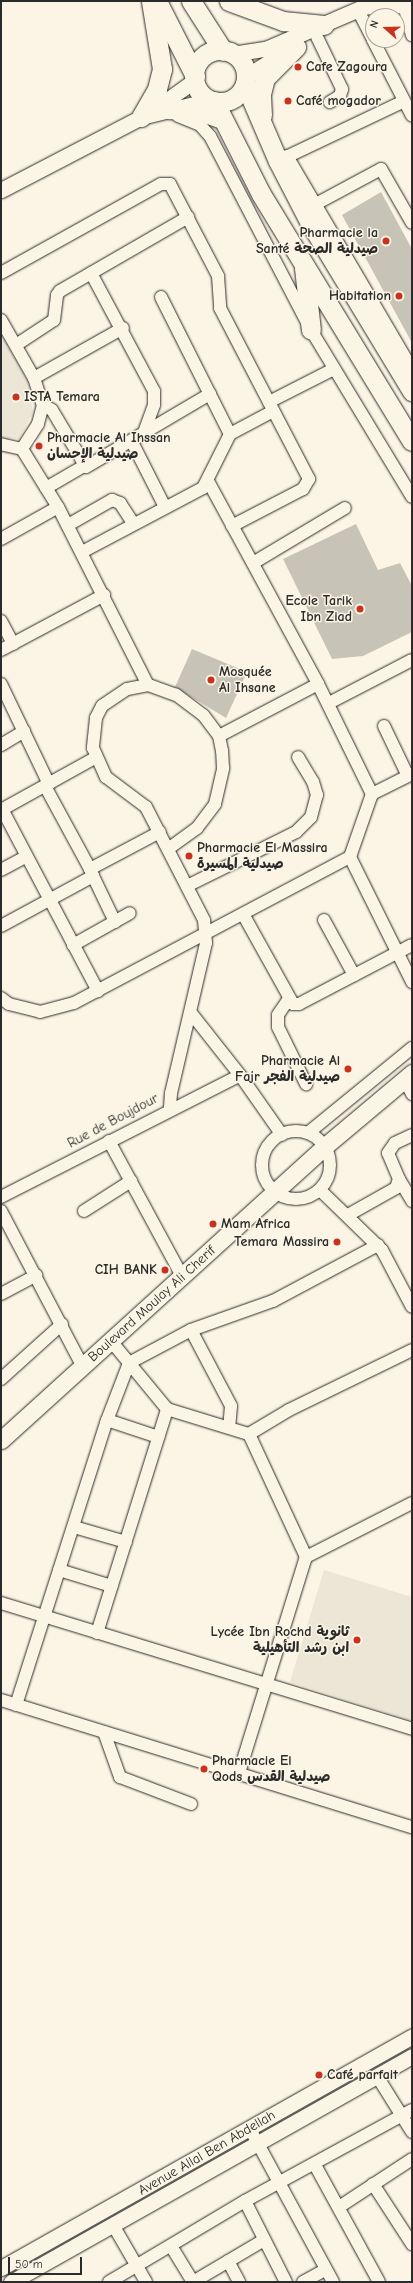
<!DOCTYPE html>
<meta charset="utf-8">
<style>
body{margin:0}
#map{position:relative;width:413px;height:2283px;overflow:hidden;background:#fcf5e5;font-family:"Comic Neue","Playpen Sans Arabic",sans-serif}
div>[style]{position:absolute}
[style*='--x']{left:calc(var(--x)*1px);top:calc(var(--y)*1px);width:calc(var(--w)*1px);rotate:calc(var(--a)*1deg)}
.built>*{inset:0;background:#ece6d7}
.building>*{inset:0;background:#c8c3b7}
.roads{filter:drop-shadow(0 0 1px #2b2b2b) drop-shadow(0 0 1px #2b2b2b)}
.minor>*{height:12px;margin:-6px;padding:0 6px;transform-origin:6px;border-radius:6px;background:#fcf5e5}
.minor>.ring{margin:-6px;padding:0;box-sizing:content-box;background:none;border:12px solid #fcf5e5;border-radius:50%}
.tertiary>*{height:15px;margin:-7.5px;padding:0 7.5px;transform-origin:7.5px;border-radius:7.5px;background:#fcf5e5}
.secondary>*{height:17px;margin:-8.5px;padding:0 8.5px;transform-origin:8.5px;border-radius:8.5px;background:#fcf5e5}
.primary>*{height:19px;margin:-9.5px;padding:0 9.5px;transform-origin:9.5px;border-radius:9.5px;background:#fcf5e5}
.primary>.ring{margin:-9.5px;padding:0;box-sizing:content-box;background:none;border:19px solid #fcf5e5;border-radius:50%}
.dots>*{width:11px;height:11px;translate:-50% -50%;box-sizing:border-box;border:2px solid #fcf5e5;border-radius:50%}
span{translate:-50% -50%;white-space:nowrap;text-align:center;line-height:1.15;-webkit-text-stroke:3px #fcf5e5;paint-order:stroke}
.poi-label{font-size:14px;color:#2b2b2b;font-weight:700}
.left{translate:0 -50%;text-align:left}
.right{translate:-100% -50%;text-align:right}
.street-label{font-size:14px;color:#2b2b2b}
.frame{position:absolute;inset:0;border:2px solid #2b2b2b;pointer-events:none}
.north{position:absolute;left:365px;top:8px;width:40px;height:40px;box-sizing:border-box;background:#fcf5e5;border:1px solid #a8a49b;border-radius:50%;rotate:290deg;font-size:11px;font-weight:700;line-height:16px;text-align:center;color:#2b2b2b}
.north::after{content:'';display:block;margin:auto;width:14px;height:18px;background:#c8321e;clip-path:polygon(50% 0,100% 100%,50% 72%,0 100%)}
.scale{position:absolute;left:8px;top:2257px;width:74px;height:18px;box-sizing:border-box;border:2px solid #2b2b2b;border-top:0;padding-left:5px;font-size:12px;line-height:14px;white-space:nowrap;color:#2b2b2b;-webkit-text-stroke:3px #fcf5e5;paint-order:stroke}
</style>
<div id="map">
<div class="built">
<div style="clip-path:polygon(1px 334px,28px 381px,33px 412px,19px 439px,1px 437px)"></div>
<div style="clip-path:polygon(324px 1570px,412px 1597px,412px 1721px,290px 1682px)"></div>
</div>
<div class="building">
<div style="clip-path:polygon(381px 192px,412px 249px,412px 343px,342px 215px)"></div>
<div style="clip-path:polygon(356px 524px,378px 570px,400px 563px,412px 586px,412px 632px,363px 656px,332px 659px,283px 559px)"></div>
<div style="clip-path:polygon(192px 649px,247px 672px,226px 718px,175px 687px)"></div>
</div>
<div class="roads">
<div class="minor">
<div style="--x:406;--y:13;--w:23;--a:75"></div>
<div style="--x:361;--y:16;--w:27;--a:63"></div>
<div style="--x:317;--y:37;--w:58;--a:64.3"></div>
<div style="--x:342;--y:89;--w:7;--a:106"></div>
<div style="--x:340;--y:96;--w:12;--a:149"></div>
<div style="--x:373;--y:40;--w:85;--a:62.8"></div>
<div style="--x:178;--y:116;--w:24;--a:22"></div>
<div style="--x:200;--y:125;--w:15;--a:48"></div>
<div style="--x:210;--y:136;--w:219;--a:62.5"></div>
<div style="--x:311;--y:330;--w:195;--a:58.8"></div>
<div style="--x:287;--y:156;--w:247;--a:59.6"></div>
<div style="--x:280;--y:160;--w:137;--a:-25.4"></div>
<div style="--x:314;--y:205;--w:76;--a:-28.2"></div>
<div style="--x:381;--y:169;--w:62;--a:60.1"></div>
<div style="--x:1;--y:273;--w:183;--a:-29.1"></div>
<div style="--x:161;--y:184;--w:9;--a:0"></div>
<div style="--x:170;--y:184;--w:104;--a:62.4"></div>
<div style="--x:218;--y:276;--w:32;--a:86"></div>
<div style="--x:220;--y:308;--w:193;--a:62.5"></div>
<div style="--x:309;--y:479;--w:12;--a:121"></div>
<div style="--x:303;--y:489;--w:80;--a:152.5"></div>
<div style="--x:91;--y:273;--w:134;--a:61.9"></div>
<div style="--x:154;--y:391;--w:14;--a:90"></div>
<div style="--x:154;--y:405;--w:32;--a:110"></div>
<div style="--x:161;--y:297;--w:153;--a:63.3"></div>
<div style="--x:230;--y:434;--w:49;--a:-28.1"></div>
<div style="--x:1;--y:320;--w:67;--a:60.4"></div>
<div style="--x:34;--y:378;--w:28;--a:72"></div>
<div style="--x:43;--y:405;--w:20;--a:105"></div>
<div style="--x:38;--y:424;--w:30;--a:123"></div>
<div style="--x:22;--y:449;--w:22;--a:-167"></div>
<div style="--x:16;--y:345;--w:45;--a:-33.3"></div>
<div style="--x:54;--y:320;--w:25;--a:-83"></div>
<div style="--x:57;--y:295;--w:5;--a:-53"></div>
<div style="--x:60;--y:291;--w:148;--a:-30"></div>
<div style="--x:34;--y:378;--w:102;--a:-29.3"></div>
<div style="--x:269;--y:402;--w:73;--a:-26.9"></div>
<div style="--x:43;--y:405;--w:10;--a:29"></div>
<div style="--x:52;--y:410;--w:66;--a:59.2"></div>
<div style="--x:86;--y:467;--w:144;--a:-30.5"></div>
<div style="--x:132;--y:442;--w:73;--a:63.1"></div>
<div style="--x:22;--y:449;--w:68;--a:58.2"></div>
<div style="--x:58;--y:507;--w:199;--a:63.2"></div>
<div style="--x:208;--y:481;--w:231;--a:61.5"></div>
<div style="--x:318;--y:684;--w:123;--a:63.9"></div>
<div style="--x:46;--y:488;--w:44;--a:-30.1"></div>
<div style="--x:68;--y:525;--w:51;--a:-29.6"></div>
<div style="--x:112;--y:500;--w:9;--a:21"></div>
<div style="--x:120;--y:503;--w:24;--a:57"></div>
<div style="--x:1;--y:539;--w:65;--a:-29.3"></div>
<div style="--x:82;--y:552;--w:137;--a:-27.9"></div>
<div style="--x:203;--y:488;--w:60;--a:-63.4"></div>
<div style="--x:253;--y:563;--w:107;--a:-30.9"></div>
<div style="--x:1;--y:621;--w:26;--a:62"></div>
<div style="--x:1;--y:650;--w:117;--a:-28.1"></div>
<div style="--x:1;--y:684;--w:111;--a:64.4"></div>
<div style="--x:329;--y:703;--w:93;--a:-27.4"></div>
<div style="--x:384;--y:726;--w:55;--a:64.4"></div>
<div style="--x:219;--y:736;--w:112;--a:-27.7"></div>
<div style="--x:1;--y:745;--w:27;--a:-31"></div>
<div style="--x:45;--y:786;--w:94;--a:61.5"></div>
<div style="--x:2;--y:809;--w:206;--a:62.2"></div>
<div style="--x:1;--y:810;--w:107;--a:-29"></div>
<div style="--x:168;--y:849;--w:36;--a:-36"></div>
<div style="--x:197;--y:828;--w:30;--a:-53"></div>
<div style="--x:215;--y:804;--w:37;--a:-77"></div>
<div style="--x:223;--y:768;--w:17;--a:-93"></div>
<div style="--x:222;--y:751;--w:15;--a:-101"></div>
<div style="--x:219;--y:736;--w:26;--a:-127"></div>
<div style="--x:203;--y:715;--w:34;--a:-143"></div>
<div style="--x:176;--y:695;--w:30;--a:-160"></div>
<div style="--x:148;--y:685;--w:21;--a:169"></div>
<div style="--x:127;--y:689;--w:30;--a:146"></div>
<div style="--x:102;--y:706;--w:13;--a:117"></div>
<div style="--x:96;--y:718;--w:30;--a:96"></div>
<div style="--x:93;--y:748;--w:32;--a:66"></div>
<div style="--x:106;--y:777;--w:50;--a:36.9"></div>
<div style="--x:146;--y:807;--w:127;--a:62.8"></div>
<div style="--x:204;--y:920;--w:23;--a:85"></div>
<div style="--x:206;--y:943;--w:154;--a:103.1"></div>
<div style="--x:171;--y:1093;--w:15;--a:94"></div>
<div style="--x:350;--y:857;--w:140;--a:63.6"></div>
<div style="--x:1;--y:870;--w:27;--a:-28"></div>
<div style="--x:93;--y:876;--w:51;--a:64.4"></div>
<div style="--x:187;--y:886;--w:122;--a:-26.4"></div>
<div style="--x:296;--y:832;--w:21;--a:-45"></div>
<div style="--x:311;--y:817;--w:23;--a:-75"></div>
<div style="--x:317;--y:795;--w:14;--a:-107"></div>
<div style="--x:313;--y:782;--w:29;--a:-121"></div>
<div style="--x:243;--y:914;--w:103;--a:60.9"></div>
<div style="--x:293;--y:1004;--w:6;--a:0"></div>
<div style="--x:299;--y:1004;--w:127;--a:-27.6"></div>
<div style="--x:324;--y:920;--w:63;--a:61.4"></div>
<div style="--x:1;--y:926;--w:105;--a:-28.5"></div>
<div style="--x:93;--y:876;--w:8;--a:-113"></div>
<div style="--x:90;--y:869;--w:79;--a:-27.9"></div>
<div style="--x:73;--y:945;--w:65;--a:-29.3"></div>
<div style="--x:1;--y:998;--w:10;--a:37"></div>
<div style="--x:9;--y:1004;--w:32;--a:14"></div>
<div style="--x:40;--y:1012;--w:35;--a:-15"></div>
<div style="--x:74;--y:1003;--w:312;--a:-27.9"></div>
<div style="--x:350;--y:857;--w:67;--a:-70.8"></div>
<div style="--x:372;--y:794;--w:45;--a:-26.6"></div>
<div style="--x:288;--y:1000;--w:18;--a:124"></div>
<div style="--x:278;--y:1015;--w:12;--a:90"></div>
<div style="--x:278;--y:1027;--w:64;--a:63.8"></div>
<div style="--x:191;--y:1013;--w:79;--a:51.7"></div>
<div style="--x:240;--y:1075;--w:73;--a:55"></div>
<div style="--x:405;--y:1080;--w:16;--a:63"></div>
<div class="ring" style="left:262px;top:1131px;width:56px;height:56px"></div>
<div style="--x:308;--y:1133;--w:134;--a:-39.3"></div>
<div style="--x:109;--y:1141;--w:153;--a:61.6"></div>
<div style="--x:399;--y:1179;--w:26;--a:59"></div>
<div style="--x:320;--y:1190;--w:86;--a:44.1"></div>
<div style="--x:382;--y:1250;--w:64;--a:62.2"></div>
<div style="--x:1;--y:1197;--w:268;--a:-27"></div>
<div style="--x:1;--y:1211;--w:176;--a:62.3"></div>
<div style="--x:84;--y:1211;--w:56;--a:-32.6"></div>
<div style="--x:348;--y:1215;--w:55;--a:-29.4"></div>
<div style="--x:396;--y:1188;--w:9;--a:-72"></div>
<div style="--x:399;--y:1179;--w:28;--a:-113"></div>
<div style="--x:388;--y:1153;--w:12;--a:-55"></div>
<div style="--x:395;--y:1143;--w:19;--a:-25"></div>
<div style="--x:1;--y:1294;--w:40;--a:-28"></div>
<div style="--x:191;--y:1330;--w:86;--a:62.2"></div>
<div style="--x:231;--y:1406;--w:21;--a:95"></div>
<div style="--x:111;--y:1341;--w:88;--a:50.5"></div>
<div style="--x:167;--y:1409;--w:86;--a:17"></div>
<div style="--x:249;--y:1434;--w:136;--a:65.1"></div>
<div style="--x:1;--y:1379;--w:82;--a:-42"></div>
<div style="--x:107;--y:1420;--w:54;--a:18.4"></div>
<div style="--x:249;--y:1434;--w:47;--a:-31"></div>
<div style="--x:289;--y:1410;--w:137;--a:-26"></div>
<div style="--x:74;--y:1527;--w:54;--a:16.1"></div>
<div style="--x:59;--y:1570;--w:55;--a:16.8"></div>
<div style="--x:1;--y:1603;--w:430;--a:17"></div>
<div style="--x:97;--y:1633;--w:235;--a:-72.6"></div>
<div style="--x:1;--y:1700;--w:430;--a:17.2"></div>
<div style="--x:16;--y:1705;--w:296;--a:-72.3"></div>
<div style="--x:106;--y:1423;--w:64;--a:-69"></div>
<div style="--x:129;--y:1363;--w:70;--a:-28"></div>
<div style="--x:191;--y:1330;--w:87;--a:-19.5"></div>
<div style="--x:273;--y:1301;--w:119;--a:-28.1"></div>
<div style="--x:104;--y:1732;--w:48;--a:70.4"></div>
<div style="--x:120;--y:1777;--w:76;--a:20.8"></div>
<div style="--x:239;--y:1773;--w:226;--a:-72.8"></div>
<div style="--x:306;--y:1557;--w:119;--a:-27"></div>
<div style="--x:377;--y:2076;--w:66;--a:58"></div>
<div style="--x:250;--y:2129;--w:174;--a:61.5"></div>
<div style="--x:315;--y:2165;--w:133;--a:61.3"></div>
<div style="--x:373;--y:2184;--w:72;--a:57"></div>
<div style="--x:245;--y:2201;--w:91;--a:63.2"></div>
<div style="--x:339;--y:2207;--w:87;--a:-33.3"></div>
<div style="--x:113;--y:2225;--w:66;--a:59.9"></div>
<div style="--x:171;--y:2246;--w:42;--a:58.6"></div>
<div style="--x:228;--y:2261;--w:24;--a:62"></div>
<div style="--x:109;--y:2282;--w:158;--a:-30.8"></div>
<div style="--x:245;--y:2201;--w:190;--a:-28.6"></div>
<div style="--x:193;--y:2282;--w:82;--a:-30.6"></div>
<div style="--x:303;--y:2282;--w:26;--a:-29"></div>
</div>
<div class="tertiary">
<div style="--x:232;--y:54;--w:36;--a:-9"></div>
<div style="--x:268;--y:48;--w:103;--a:-23.3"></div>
<div style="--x:363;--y:7;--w:26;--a:-7"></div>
<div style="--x:389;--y:4;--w:23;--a:7"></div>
<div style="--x:245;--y:77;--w:45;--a:-32.3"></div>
<div style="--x:156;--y:108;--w:48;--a:-35.7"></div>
<div style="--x:1;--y:190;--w:158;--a:-27.5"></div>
<div style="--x:141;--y:117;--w:71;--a:-13.8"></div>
<div style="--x:1;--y:2268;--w:472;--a:-29.4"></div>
<div style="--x:11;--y:2282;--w:460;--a:-29.4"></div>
</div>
<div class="secondary">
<div style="--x:1;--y:1440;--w:438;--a:-42.2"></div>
<div style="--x:325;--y:1146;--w:114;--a:-40"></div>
</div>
<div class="primary">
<div style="--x:191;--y:1;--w:59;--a:57.4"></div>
<div style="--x:229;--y:1;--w:58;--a:20.3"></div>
<div style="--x:283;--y:21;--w:41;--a:5.6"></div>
<div style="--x:158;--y:3;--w:82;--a:63.1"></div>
<div class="ring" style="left:194px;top:50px;width:33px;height:33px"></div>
<div style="--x:245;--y:84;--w:84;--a:66.8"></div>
<div style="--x:278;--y:161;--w:68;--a:62.7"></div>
<div style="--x:309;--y:221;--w:199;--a:58.8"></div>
<div style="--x:214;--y:101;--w:104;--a:63.2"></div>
<div style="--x:261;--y:194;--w:289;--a:58.6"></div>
<div style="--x:167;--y:109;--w:33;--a:3"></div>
<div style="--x:200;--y:111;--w:23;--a:20"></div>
<div style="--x:262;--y:115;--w:21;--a:-93"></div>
<div style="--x:261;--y:94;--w:16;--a:-76"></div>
<div style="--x:265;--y:78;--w:44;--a:-45"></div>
<div style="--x:141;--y:117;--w:32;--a:-60"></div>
<div style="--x:157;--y:89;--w:21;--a:-76"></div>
<div style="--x:162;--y:69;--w:69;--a:-99.2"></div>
<div style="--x:304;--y:268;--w:62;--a:83.6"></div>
</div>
</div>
<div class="dots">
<div style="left:298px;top:67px;background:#c8321e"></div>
<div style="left:288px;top:101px;background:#c8321e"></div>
<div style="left:386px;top:241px;background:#c8321e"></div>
<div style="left:399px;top:296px;background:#c8321e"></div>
<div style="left:16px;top:397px;background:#c8321e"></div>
<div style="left:39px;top:446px;background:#c8321e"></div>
<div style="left:360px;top:609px;background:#c8321e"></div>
<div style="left:211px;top:680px;background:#c8321e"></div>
<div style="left:189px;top:856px;background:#c8321e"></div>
<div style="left:348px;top:1069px;background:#c8321e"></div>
<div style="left:213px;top:1224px;background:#c8321e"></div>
<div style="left:337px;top:1242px;background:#c8321e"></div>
<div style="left:165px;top:1270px;background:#c8321e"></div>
<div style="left:357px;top:1640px;background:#c8321e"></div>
<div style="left:204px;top:1769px;background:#c8321e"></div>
<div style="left:319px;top:2075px;background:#c8321e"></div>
</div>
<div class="poi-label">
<span class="left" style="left:306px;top:67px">Cafe Zagoura</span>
<span class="left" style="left:296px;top:101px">Café mogador</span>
<span class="right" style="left:378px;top:241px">Pharmacie la<br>Santé صيدلية الصحة</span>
<span class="right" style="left:391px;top:296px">Habitation</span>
<span class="left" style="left:24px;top:397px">ISTA Temara</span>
<span class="left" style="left:47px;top:446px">Pharmacie Al Ihssan<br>صيدلية الإحسان</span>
<span class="right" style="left:352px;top:609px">Ecole Tarik<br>Ibn Ziad</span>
<span class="left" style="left:219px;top:680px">Mosquée<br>Al Ihsane</span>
<span class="left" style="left:197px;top:856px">Pharmacie El Massira<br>صيدلية المسيرة</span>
<span class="right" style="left:340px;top:1069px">Pharmacie Al<br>Fajr صيدلية الفجر</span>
<span class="left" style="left:221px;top:1224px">Mam Africa</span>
<span class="right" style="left:329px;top:1242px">Temara Massira</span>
<span class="right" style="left:157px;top:1270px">CIH BANK</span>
<span class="right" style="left:349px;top:1640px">Lycée Ibn Rochd ثانوية<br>ابن رشد التأهيلية</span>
<span class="left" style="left:212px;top:1769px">Pharmacie El<br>Qods صيدلية القدس</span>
<span class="left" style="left:327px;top:2075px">Café parfait</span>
</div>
<div class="street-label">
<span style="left:113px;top:1121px;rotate:-28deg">Rue de Boujdour</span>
<span style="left:152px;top:1304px;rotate:-42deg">Boulevard Moulay Ali Cherif</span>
<span style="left:207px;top:2153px;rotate:-30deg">Avenue Allal Ben Abdellah</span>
</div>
<div class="frame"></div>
<div class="north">N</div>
<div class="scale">50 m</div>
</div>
